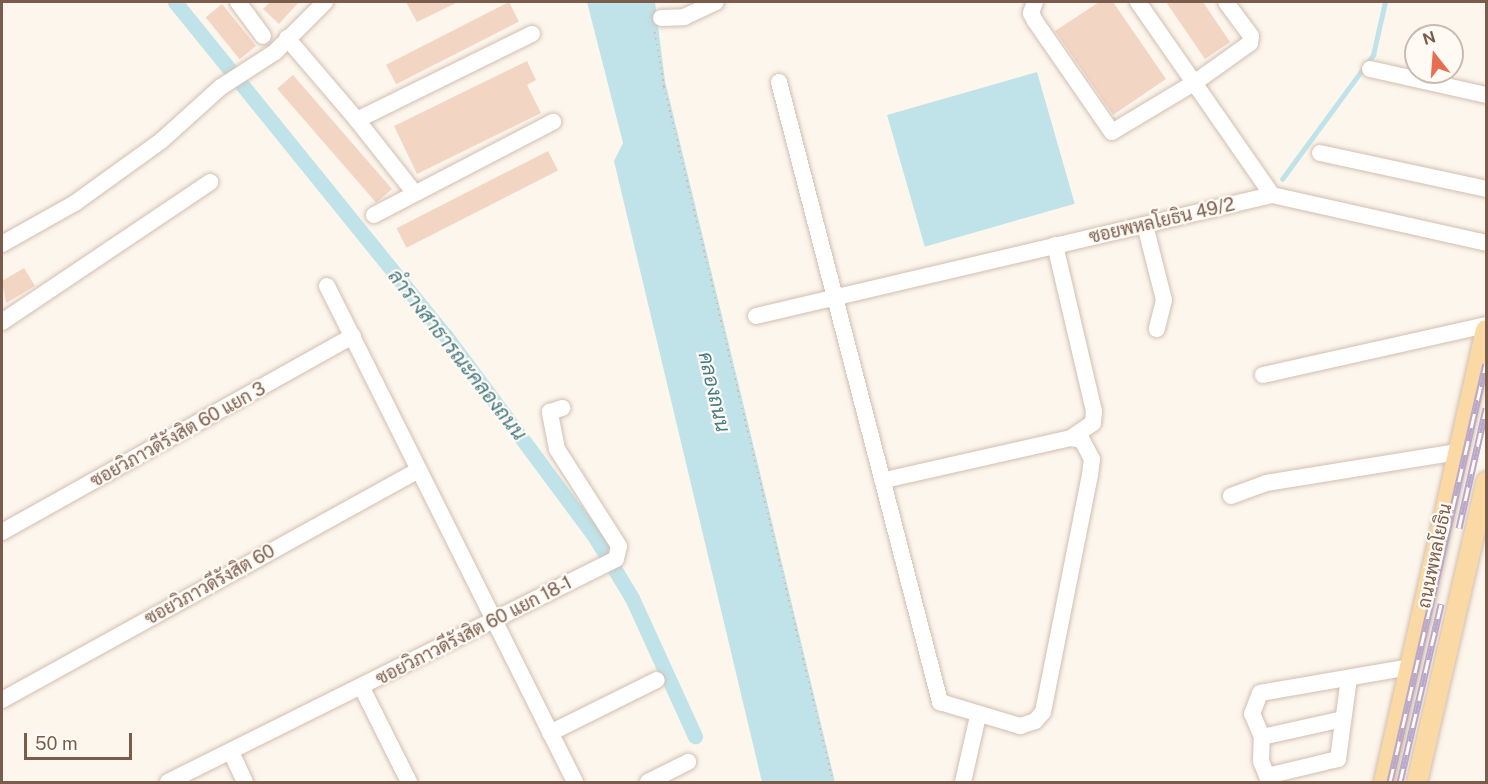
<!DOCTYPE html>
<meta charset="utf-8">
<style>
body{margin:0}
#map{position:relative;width:1488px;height:784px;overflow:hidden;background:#fdf6ec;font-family:"Public Sans",Sarabun,sans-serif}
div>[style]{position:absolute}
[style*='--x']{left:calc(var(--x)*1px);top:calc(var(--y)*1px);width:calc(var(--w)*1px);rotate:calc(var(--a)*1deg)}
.water>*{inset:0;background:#bfe3e8;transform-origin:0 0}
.stream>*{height:4.5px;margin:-2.25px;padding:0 2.25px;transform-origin:2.25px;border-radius:2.25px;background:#bfe3e8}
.canal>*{height:15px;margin:-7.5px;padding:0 7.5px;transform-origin:7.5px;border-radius:7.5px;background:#bfe3e8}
.building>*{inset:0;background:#f3d5c3;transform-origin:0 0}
.path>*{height:2px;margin-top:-1px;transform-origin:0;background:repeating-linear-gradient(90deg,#d9b8a5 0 1.5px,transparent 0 6px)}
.roads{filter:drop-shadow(0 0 2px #d1beb0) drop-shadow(0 0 2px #d1beb0)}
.minor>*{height:16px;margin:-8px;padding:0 8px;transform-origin:8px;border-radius:8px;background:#fff}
.major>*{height:20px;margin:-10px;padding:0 10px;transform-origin:10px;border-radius:10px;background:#fbd9a5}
.rail>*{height:7px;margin-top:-3.5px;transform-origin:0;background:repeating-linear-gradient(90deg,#fffaf3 0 14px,#b9a8c9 0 28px);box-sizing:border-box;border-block:2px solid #b9a8c9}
span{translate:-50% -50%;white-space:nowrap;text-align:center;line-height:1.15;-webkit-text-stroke:4.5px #fffaf3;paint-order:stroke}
.street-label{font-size:18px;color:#7a5c4d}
.water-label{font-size:20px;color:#437c86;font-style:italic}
.frame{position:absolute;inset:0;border:3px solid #7a5c4d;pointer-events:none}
.north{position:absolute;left:1404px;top:24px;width:60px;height:60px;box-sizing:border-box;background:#fffaf3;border:2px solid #cabbb1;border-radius:50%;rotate:343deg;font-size:16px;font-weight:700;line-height:24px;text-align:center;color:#7a5c4d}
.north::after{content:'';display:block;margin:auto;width:21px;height:27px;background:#e76f51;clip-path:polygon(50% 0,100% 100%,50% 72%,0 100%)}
.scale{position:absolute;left:24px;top:733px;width:108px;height:27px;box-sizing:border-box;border:3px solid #7a5c4d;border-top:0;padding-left:8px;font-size:18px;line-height:21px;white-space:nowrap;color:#7a5c4d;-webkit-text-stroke:4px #fffaf3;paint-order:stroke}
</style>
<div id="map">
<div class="water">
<div style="clip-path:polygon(587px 2px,655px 2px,665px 81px,835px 782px,762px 782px,614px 161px,623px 143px)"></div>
<div style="left:1037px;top:72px;width:137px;height:156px;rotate:74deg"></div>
</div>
<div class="stream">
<div style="--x:1282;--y:179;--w:154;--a:-53.7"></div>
<div style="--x:1373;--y:55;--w:54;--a:-77.2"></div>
</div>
<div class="canal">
<div style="--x:175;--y:2;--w:429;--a:51"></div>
<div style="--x:445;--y:335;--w:252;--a:53.4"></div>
<div style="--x:595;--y:537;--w:71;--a:58.8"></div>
<div style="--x:632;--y:598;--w:152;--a:65.5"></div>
</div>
<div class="building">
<div style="clip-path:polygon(270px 2px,299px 2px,279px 24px,263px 9px)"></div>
<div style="clip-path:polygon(406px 2px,458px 2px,417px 22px)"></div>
<div style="left:509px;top:2px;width:22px;height:138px;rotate:63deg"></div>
<div style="clip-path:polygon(1099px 2px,1113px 2px,1166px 79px,1113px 115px,1055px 31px)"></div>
<div style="clip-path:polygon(1166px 2px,1203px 2px,1230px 42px,1205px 59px)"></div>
<div style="left:222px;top:4px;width:54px;height:21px;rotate:51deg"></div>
<div style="clip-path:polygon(527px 61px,536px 80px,527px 85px,541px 113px,417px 174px,394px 126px)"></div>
<div style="left:293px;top:75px;width:151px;height:21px;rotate:49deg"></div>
<div style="left:548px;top:151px;width:22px;height:170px;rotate:63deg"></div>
<div style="clip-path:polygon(24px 268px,35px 286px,6px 303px,2px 281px)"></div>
</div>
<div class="path">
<div style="--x:655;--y:32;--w:56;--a:80.7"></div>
<div style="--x:664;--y:87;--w:715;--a:76.33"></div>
</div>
<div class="roads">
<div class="minor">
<div style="--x:238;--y:2;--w:42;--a:53.7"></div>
<div style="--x:1035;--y:2;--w:12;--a:110"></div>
<div style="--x:1031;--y:13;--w:9;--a:63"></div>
<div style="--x:1035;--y:21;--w:135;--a:55.3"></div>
<div style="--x:1112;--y:132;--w:96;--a:-30.9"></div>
<div style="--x:1194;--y:83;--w:69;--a:-35.5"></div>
<div style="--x:1250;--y:43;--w:7;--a:-82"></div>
<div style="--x:1251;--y:36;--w:42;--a:-126.3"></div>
<div style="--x:1138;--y:2;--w:235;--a:55.2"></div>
<div style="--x:661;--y:18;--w:23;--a:-2"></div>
<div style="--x:684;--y:17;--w:35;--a:-25"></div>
<div style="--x:287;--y:38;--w:108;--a:49.5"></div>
<div style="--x:357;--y:120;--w:195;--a:-26.2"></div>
<div style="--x:1370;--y:69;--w:119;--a:12.6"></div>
<div style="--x:779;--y:82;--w:641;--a:75.44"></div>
<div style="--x:940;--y:702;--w:84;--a:16.7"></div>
<div style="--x:1020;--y:726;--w:16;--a:-18"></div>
<div style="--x:1035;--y:721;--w:12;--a:-48"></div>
<div style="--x:1043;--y:712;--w:242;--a:-78.8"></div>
<div style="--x:1090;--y:475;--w:16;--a:-83"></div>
<div style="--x:1092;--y:459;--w:21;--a:-118"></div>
<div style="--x:1082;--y:440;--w:11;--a:-170"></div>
<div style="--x:1071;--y:438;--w:192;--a:167.3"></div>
<div style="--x:357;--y:120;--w:90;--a:51.7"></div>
<div style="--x:1320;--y:153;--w:170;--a:12.2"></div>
<div style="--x:374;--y:215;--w:202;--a:-27.5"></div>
<div style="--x:1145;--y:225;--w:77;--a:75.8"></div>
<div style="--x:1164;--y:300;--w:30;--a:104"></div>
<div style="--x:2;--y:244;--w:84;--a:-29.3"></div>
<div style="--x:75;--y:203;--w:106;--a:-35.8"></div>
<div style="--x:161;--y:141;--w:81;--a:-42"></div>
<div style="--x:221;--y:87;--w:64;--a:-32.9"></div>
<div style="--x:275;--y:52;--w:71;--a:-45"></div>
<div style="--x:1055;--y:245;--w:171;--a:76.8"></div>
<div style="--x:1094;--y:411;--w:12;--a:95"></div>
<div style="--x:1093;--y:423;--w:27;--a:146"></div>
<div style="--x:327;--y:286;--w:555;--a:63.43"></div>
<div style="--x:756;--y:316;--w:530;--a:-13.2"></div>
<div style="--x:1272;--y:195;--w:219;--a:12.6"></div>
<div style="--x:2;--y:322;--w:251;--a:-33.9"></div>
<div style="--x:1263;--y:375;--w:229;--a:-12.6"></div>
<div style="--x:1231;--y:496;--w:37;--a:-20"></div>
<div style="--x:1266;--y:483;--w:194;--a:-9.2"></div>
<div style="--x:2;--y:532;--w:402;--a:-29.2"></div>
<div style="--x:1349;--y:678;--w:82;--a:97.7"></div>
<div style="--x:1338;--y:759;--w:73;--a:166.5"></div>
<div style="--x:1267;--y:776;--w:16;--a:-112"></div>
<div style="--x:1261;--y:761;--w:24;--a:-88"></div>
<div style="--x:1262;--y:737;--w:25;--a:-113"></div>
<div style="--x:1252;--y:714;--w:22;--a:-69"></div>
<div style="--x:1260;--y:693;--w:153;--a:-9.8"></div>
<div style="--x:362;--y:688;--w:105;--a:63.4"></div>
<div style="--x:2;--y:700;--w:475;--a:-28.9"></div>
<div style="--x:550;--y:733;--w:119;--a:-26.4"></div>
<div style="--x:1262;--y:737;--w:83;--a:-12.5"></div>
<div style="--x:231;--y:752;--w:33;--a:65"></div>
<div style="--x:168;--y:782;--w:500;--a:-26.46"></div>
<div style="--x:616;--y:559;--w:13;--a:-77"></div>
<div style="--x:619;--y:546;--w:115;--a:-122.6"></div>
<div style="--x:557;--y:449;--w:38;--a:-101"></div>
<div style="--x:550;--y:412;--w:13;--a:-18"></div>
<div style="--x:648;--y:782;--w:45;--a:-26.6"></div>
<div style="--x:963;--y:782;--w:68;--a:-77.2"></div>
</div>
<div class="major">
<div style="--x:1384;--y:782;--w:463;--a:-77.3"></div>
<div style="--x:1417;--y:782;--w:308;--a:-77"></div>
</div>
</div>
<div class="rail">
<div style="--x:1459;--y:528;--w:123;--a:-77.3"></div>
<div style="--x:1390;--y:782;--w:429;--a:-77.1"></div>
<div style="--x:1400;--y:782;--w:183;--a:-77"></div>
</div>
<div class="street-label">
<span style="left:1162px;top:221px;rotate:-13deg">ซอยพหลโยธิน 49/2</span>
<span style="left:178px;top:435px;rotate:-29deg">ซอยวิภาวดีรังสิต 60 แยก 3</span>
<span style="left:1435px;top:556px;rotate:-78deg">ถนนพหลโยธิน</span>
<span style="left:210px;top:585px;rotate:-29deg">ซอยวิภาวดีรังสิต 60</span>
<span style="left:474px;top:631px;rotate:-27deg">ซอยวิภาวดีรังสิต 60 แยก 18-1</span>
</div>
<div class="water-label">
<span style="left:457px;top:355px;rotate:52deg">ลำรางสาธารณะคลองถนน</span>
<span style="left:714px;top:392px;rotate:77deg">คลองถนน</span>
</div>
<div class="frame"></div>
<div class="north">N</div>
<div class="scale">50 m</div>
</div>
